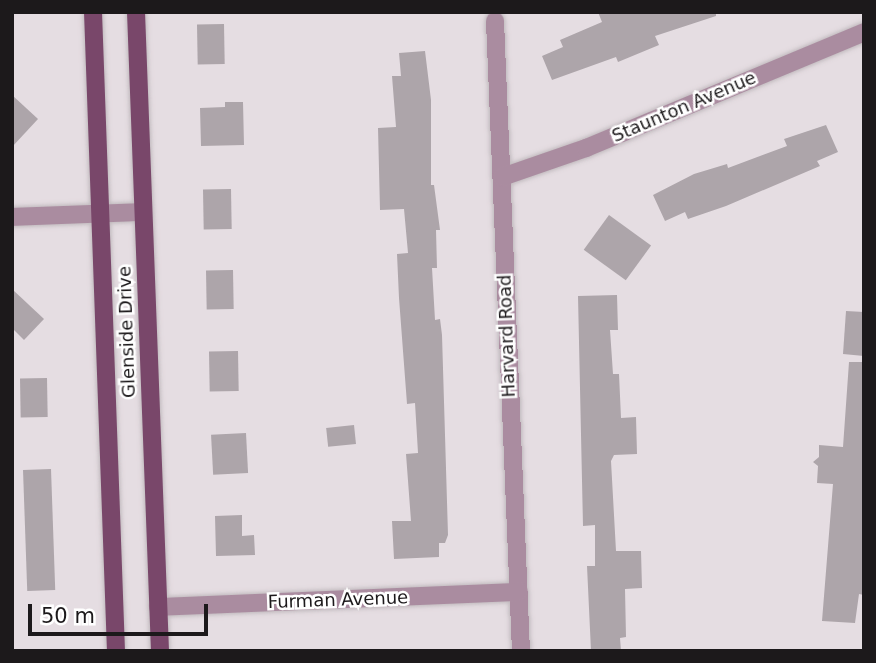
<!DOCTYPE html>
<style>
body{margin:0}
#map{position:relative;width:876px;height:663px;overflow:hidden;background:#e5dde2;font-family:"DejaVu Sans",sans-serif}
div>[style]{position:absolute}
[style*='--x']{left:calc(var(--x)*1px);top:calc(var(--y)*1px);width:calc(var(--w)*1px);rotate:calc(var(--a)*1deg)}
.building>*{inset:0;background:#ada5aa;transform-origin:0 0}
.roads{filter:drop-shadow(0 0 2px #c1babe) drop-shadow(0 0 2px #c1babe)}
.minor>*{height:18px;margin:-9px;padding:0 9px;transform-origin:9px;border-radius:9px;background:#aa8ca0}
.primary>*{height:18px;margin:-9px;padding:0 9px;transform-origin:9px;border-radius:9px;background:#79476a}
span{translate:-50% -50%;white-space:nowrap;text-align:center;line-height:1.15;-webkit-text-stroke:5px #fff;paint-order:stroke}
.street-label{font-size:18px;color:#1c191b}
.frame{position:absolute;inset:0;border:14px solid #1c191b;pointer-events:none}
.scale{position:absolute;left:28px;top:604px;width:180px;height:32px;box-sizing:border-box;border:4px solid #1c191b;border-top:0;padding-left:9px;font-size:21px;line-height:24px;white-space:nowrap;color:#1c191b;-webkit-text-stroke:5px #fff;paint-order:stroke}
</style>
<div id="map">
<div class="building">
<div style="clip-path:polygon(598px 12px,716px 12px,716px 16px,655px 36px,659px 45px,618px 62px,616px 57px,552px 80px,542px 56px,563px 47px,560px 40px,602px 22px)"></div>
<div style="left:224px;top:24px;width:40px;height:27px;rotate:89deg"></div>
<div style="clip-path:polygon(425px 51px,431px 100px,431px 185px,434px 185px,440px 230px,436px 230px,437px 268px,432px 268px,435px 320px,440px 319px,442px 335px,448px 535px,445px 543px,439px 543px,439px 557px,394px 559px,392px 521px,411px 521px,406px 454px,418px 453px,415px 403px,407px 404px,399px 298px,397px 254px,408px 253px,404px 209px,380px 210px,378px 128px,396px 127px,392px 76px,401px 76px,399px 53px)"></div>
<div style="clip-path:polygon(12px 95px,38px 119px,12px 147px)"></div>
<div style="clip-path:polygon(225px 102px,243px 102px,244px 145px,201px 146px,200px 108px,225px 107px)"></div>
<div style="clip-path:polygon(826px 125px,838px 152px,817px 161px,820px 166px,726px 206px,688px 219px,685px 212px,665px 221px,653px 195px,694px 174px,727px 164px,728px 168px,787px 146px,784px 139px)"></div>
<div style="left:231px;top:189px;width:40px;height:28px;rotate:89deg"></div>
<div style="left:609px;top:215px;width:52px;height:43px;rotate:36deg"></div>
<div style="left:233px;top:270px;width:39px;height:27px;rotate:89deg"></div>
<div style="clip-path:polygon(12px 289px,44px 319px,24px 340px,12px 328px)"></div>
<div style="clip-path:polygon(617px 295px,618px 330px,610px 330px,613px 374px,619px 374px,621px 418px,636px 417px,637px 454px,614px 455px,611px 461px,616px 551px,641px 551px,642px 588px,625px 589px,626px 637px,620px 638px,621px 651px,591px 651px,587px 566px,595px 566px,595px 525px,583px 526px,578px 296px)"></div>
<div style="clip-path:polygon(846px 311px,864px 312px,864px 356px,843px 354px)"></div>
<div style="left:238px;top:351px;width:40px;height:29px;rotate:89deg"></div>
<div style="clip-path:polygon(849px 362px,864px 362px,864px 595px,859px 594px,855px 623px,822px 621px,833px 484px,817px 483px,818px 466px,813px 462px,819px 457px,819px 445px,843px 447px)"></div>
<div style="left:47px;top:378px;width:39px;height:27px;rotate:89deg"></div>
<div style="left:354px;top:425px;width:19px;height:28px;rotate:84deg"></div>
<div style="left:246px;top:433px;width:40px;height:35px;rotate:87deg"></div>
<div style="left:51px;top:469px;width:121px;height:28px;rotate:88deg"></div>
<div style="clip-path:polygon(242px 515px,242px 536px,254px 535px,255px 555px,216px 556px,215px 516px)"></div>
</div>
<div class="roads">
<div class="minor">
<div style="--x:495;--y:21;--w:631;--a:87.64"></div>
<div style="--x:502;--y:177;--w:89;--a:-19"></div>
<div style="--x:586;--y:148;--w:301;--a:-22.6"></div>
<div style="--x:12;--y:217;--w:131;--a:-2.2"></div>
<div style="--x:158;--y:607;--w:361;--a:-2.4"></div>
</div>
<div class="primary">
<div style="--x:93;--y:12;--w:639;--a:87.94"></div>
<div style="--x:136;--y:12;--w:639;--a:87.85"></div>
</div>
</div>
<div class="street-label">
<span style="left:684px;top:107px;rotate:-23deg">Staunton Avenue</span>
<span style="left:127px;top:332px;rotate:-92deg">Glenside Drive</span>
<span style="left:507px;top:336px;rotate:-92deg">Harvard Road</span>
<span style="left:338px;top:600px;rotate:-2deg">Furman Avenue</span>
</div>
<div class="frame"></div>
<div class="scale">50 m</div>
</div>
